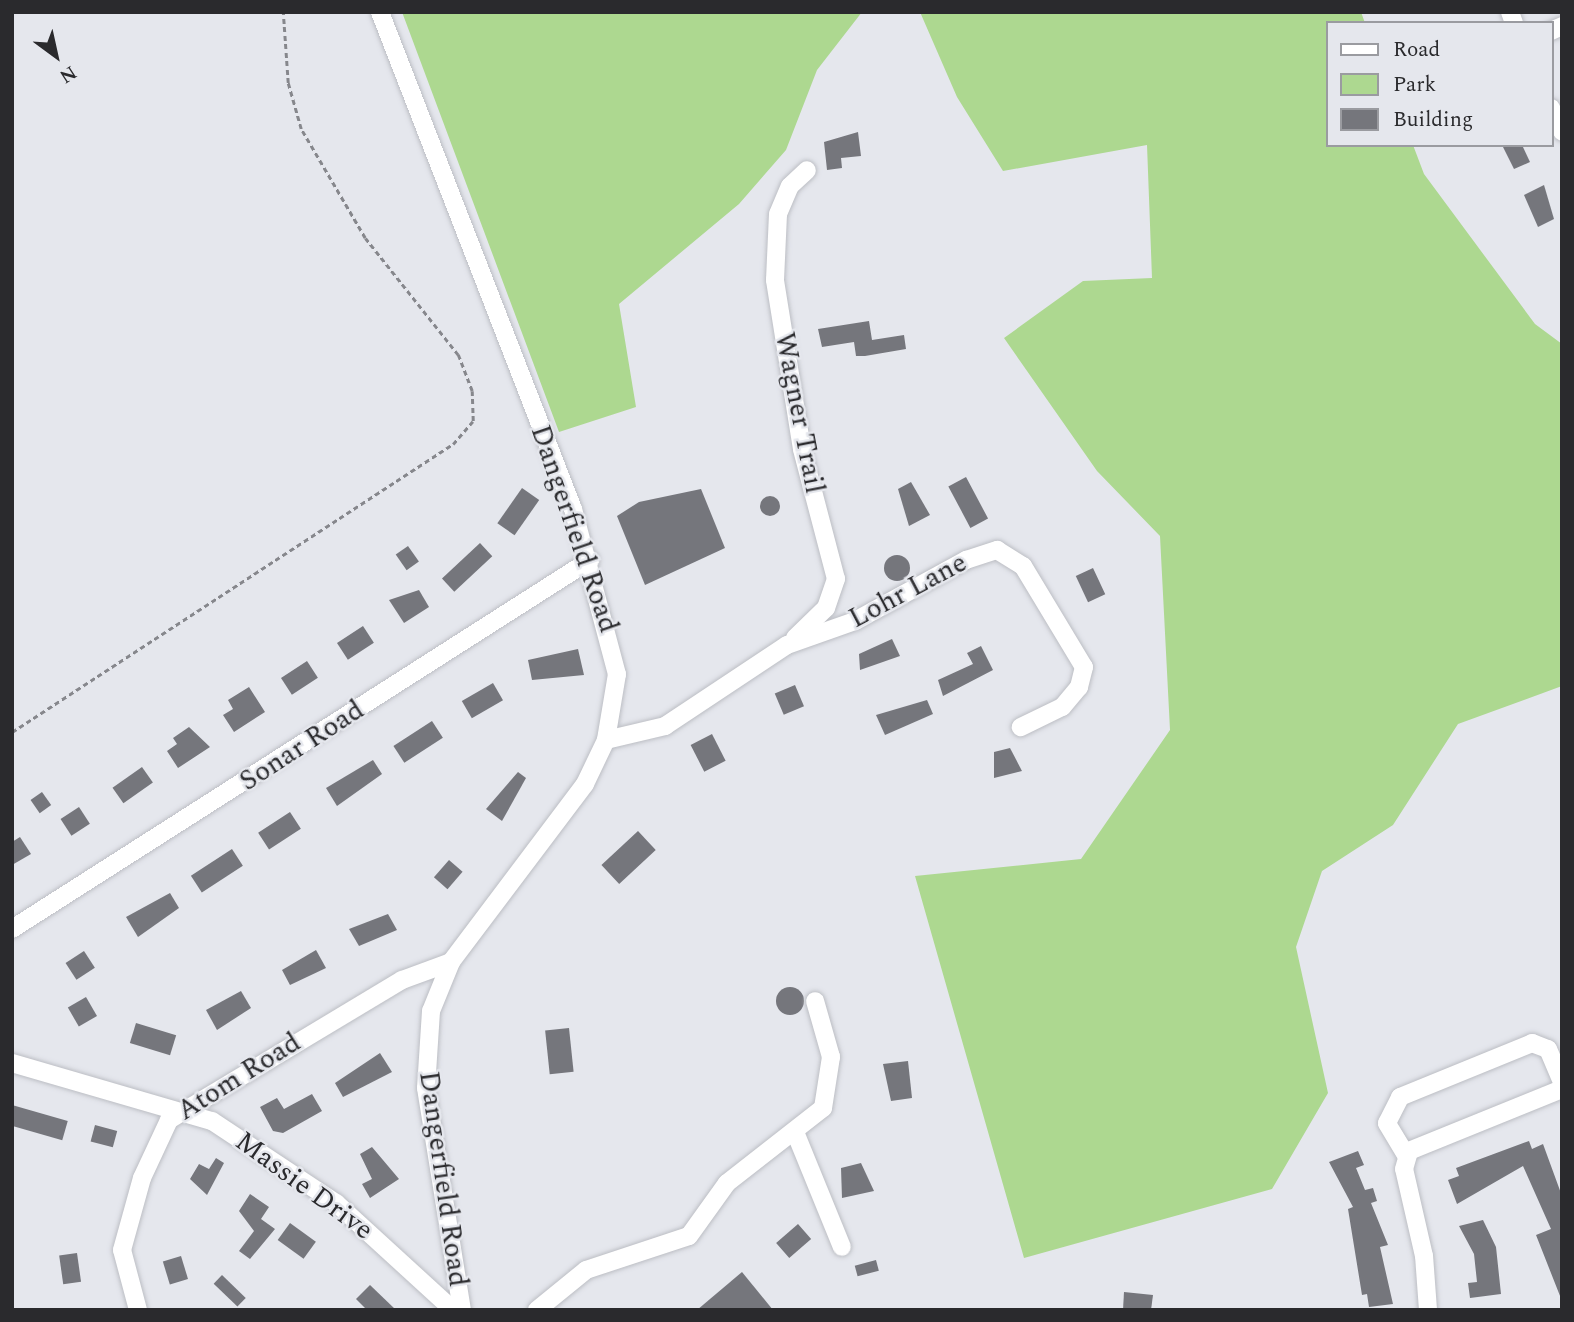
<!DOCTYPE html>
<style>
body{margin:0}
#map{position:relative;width:1574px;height:1322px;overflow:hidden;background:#e5e7ed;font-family:Spectral,serif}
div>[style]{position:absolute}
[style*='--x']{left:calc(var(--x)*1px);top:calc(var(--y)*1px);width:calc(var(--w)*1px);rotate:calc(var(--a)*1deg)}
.green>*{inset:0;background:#add890}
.building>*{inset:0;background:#75767c;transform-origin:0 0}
.round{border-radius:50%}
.path>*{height:2.5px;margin-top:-1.25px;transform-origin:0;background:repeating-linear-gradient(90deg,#86878c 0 5px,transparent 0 8.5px)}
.roads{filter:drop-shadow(0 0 2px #bcbec4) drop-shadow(0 0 2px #bcbec4)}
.minor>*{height:18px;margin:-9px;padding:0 9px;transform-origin:9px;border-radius:9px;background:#fff}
span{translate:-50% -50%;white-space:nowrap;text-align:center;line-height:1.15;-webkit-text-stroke:5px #e5e7ed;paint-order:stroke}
.street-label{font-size:28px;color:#2a2a2d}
.frame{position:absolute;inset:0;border:14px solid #2a2a2d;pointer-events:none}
.legend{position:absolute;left:1326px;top:21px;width:228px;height:126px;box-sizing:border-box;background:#e5e7ed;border:2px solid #9a9ba0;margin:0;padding:9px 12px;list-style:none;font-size:21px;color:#2a2a2d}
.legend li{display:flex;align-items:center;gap:14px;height:35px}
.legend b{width:35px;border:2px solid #9a9ba0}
.north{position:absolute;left:21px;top:21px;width:70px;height:70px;-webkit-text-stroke:5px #e5e7ed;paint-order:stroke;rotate:147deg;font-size:19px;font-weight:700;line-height:28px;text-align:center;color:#2a2a2d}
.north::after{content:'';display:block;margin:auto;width:24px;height:32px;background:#2a2a2d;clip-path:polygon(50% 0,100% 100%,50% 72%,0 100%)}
</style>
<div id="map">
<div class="green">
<div style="clip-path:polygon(402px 12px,862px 12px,817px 70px,786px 150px,739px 204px,619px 304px,636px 407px,559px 432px)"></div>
<div style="clip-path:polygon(920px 12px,1361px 12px,1365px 23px,1327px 23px,1327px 145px,1413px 145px,1424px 174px,1535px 324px,1562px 344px,1562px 686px,1458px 724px,1393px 825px,1322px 871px,1296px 947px,1328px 1093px,1272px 1189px,1024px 1258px,915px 876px,1081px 859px,1170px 730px,1160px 536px,1097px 471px,1004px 338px,1083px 281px,1152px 278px,1147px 145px,1003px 171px,957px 97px)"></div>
</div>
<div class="building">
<div style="clip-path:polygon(858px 132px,861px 156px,841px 158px,842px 168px,827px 170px,824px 142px)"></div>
<div style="clip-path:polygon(1502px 145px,1522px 145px,1530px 162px,1514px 169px)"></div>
<div style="clip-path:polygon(1544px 185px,1554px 219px,1538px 227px,1524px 195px)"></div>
<div style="clip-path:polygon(869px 321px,872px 340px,904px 335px,906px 349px,865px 356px,856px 356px,854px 342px,822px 347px,818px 329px)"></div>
<div style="left:966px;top:477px;width:47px;height:20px;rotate:62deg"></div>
<div style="clip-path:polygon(911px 482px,930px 515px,909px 526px,898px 489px)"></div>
<div style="left:522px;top:488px;width:21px;height:43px;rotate:35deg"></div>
<div style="clip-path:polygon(701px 489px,725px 548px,645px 585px,617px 516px,639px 502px)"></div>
<div class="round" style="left:760px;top:496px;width:20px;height:20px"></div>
<div style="left:480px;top:543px;width:18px;height:52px;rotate:47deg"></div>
<div style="left:408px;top:546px;width:19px;height:15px;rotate:55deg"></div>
<div class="round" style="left:884px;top:555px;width:26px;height:26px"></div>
<div style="left:1093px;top:568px;width:29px;height:19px;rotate:65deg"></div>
<div style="clip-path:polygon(419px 590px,429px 607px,404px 623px,389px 600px)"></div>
<div style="left:363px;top:626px;width:20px;height:31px;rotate:57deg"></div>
<div style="clip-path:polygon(892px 639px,900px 656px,860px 670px,859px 654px)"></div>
<div style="clip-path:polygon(981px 646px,993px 670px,943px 696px,938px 680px,973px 664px,967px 653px)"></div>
<div style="clip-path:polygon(578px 649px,584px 675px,532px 680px,528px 660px)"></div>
<div style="left:307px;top:661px;width:20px;height:31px;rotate:57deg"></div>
<div style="left:493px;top:683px;width:20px;height:36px;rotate:60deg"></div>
<div style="left:795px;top:685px;width:23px;height:22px;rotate:67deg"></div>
<div style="clip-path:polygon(249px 687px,265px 712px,234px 732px,223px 715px,233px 709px,228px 700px)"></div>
<div style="clip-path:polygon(927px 700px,933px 714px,885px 735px,876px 715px)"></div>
<div style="left:432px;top:721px;width:20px;height:46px;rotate:57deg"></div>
<div style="clip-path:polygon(189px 727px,210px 747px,178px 768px,167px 751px,177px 744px,173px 738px)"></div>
<div style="left:712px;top:734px;width:30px;height:24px;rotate:63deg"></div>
<div style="clip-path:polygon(1010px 748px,1022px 771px,994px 778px,994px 752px)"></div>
<div style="clip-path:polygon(373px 760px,382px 774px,337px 806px,326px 788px)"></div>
<div style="left:142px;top:767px;width:19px;height:36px;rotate:55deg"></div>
<div style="clip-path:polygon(518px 772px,526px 778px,502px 821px,486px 809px)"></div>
<div style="left:42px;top:792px;width:16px;height:14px;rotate:55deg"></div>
<div style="left:79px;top:807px;width:20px;height:22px;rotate:57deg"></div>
<div style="left:290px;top:812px;width:20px;height:38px;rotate:57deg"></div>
<div style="left:638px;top:831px;width:26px;height:50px;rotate:47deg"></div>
<div style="clip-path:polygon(20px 837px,31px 854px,12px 865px,12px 842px)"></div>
<div style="left:232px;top:849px;width:20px;height:49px;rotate:57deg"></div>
<div style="left:449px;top:860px;width:18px;height:23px;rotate:41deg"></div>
<div style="clip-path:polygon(170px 893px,179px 908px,138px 937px,126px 917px)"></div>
<div style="clip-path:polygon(388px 914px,397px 930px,359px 946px,349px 929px)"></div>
<div style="clip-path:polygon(316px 950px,326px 968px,290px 985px,282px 970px)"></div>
<div style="left:84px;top:951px;width:20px;height:22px;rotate:57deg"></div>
<div class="round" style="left:776px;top:987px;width:28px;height:28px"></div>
<div style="clip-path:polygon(241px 991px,251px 1008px,217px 1030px,206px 1010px)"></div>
<div style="left:86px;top:997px;width:22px;height:21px;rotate:60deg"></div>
<div style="left:136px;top:1023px;width:42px;height:21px;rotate:17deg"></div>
<div style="left:569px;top:1028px;width:44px;height:24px;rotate:84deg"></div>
<div style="clip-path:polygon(380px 1053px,392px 1072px,343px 1097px,335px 1083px)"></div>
<div style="clip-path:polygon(908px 1061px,912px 1098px,891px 1101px,883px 1064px)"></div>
<div style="clip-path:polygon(312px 1094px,322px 1111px,283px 1133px,273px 1131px,260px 1107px,277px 1098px,284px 1109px)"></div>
<div style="left:12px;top:1105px;width:58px;height:20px;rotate:16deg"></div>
<div style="left:95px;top:1125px;width:23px;height:17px;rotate:15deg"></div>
<div style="clip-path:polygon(1529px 1141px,1532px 1149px,1543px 1144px,1562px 1196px,1562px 1301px,1536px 1235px,1551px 1229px,1523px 1166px,1457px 1204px,1448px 1180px,1459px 1176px,1456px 1168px)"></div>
<div style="clip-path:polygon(372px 1147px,399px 1179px,370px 1198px,362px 1184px,372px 1179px,360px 1154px)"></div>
<div style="clip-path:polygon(1358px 1151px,1364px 1165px,1356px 1168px,1365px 1190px,1373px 1188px,1377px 1201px,1371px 1203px,1388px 1245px,1380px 1247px,1393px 1304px,1369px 1307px,1367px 1294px,1362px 1295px,1348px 1209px,1353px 1207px,1329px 1162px)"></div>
<div style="clip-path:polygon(216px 1158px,224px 1163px,207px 1195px,190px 1179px,199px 1164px,209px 1169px)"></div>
<div style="clip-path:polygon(861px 1163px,874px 1191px,842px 1198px,841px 1168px)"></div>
<div style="clip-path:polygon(250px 1194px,269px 1207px,261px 1219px,275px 1229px,250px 1259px,239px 1251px,254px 1231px,239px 1211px)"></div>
<div style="clip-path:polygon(1483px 1220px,1496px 1247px,1501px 1294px,1470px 1298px,1468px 1283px,1477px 1282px,1474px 1254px,1459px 1226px)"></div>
<div style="left:290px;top:1223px;width:32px;height:21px;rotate:36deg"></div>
<div style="left:798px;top:1224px;width:20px;height:29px;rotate:49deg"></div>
<div style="left:77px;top:1253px;width:29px;height:18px;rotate:82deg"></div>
<div style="left:181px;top:1256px;width:24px;height:19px;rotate:73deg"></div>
<div style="left:876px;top:1260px;width:11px;height:22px;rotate:75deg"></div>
<div style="clip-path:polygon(742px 1272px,773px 1310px,697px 1310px)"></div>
<div style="left:222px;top:1275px;width:33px;height:12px;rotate:44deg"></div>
<div style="clip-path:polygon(370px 1285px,396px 1310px,367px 1310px,356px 1299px)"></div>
<div style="clip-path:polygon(1124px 1292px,1153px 1295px,1151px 1310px,1123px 1310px)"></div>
</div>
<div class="path">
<div style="--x:12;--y:732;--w:527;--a:-33.15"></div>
<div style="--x:453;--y:444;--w:30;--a:-49"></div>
<div style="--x:473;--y:421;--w:30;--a:-92"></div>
<div style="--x:472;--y:391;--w:39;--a:-111"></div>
<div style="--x:458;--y:355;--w:149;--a:-128.5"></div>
<div style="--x:365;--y:238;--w:126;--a:-120.4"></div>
<div style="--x:301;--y:129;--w:48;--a:-105.8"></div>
<div style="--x:288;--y:83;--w:71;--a:-94"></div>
</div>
<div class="roads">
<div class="minor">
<div style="--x:380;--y:12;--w:533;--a:68.78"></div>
<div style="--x:573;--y:509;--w:171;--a:75.1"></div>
<div style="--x:617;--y:674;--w:67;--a:99.5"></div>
<div style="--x:606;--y:740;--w:49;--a:115.5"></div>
<div style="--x:585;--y:784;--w:223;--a:127"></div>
<div style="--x:451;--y:962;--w:53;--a:112.2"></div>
<div style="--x:431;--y:1011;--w:77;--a:93.7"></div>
<div style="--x:426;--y:1088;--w:225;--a:80.8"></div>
<div style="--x:1510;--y:12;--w:12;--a:70"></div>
<div style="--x:1551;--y:31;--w:12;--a:-24"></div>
<div style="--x:1551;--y:108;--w:26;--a:65"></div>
<div style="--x:795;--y:638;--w:43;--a:-44.1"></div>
<div style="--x:826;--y:608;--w:31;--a:-71"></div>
<div style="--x:836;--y:579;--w:134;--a:-104.7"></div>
<div style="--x:802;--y:449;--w:171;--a:-99.1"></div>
<div style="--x:775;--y:280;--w:66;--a:-87.4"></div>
<div style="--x:778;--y:214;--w:30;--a:-67"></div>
<div style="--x:790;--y:186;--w:23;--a:-43"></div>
<div style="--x:606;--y:740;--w:61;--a:-13.3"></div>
<div style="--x:665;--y:726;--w:146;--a:-33.6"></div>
<div style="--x:787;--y:645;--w:72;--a:-19.4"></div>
<div style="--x:855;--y:621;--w:127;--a:-28.8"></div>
<div style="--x:966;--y:560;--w:33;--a:-18"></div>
<div style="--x:997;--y:550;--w:31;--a:32"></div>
<div style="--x:1023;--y:566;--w:118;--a:58.9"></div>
<div style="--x:1084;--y:667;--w:21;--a:104"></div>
<div style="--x:1079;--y:687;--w:26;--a:130"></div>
<div style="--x:1062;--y:707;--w:46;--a:154"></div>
<div style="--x:12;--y:929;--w:686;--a:-32.55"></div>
<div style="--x:12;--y:1063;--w:208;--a:16.2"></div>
<div style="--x:212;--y:1121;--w:149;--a:33.5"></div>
<div style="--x:336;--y:1203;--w:159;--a:42.4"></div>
<div style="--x:795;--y:1132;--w:124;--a:67.8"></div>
<div style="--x:1406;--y:1155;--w:37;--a:-121"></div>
<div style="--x:1387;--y:1123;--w:29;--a:-63"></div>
<div style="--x:1400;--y:1097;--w:143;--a:-22.2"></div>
<div style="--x:1532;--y:1043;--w:17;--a:21"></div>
<div style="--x:1548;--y:1049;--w:36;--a:67"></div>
<div style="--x:138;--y:1310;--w:62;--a:-104.9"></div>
<div style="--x:122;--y:1250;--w:75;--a:-74.5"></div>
<div style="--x:142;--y:1178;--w:64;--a:-65"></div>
<div style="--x:169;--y:1120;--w:272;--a:-31"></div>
<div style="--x:402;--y:980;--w:52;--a:-20.2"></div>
<div style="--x:537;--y:1310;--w:63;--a:-39.2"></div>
<div style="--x:586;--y:1270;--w:108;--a:-18.3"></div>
<div style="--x:689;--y:1236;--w:65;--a:-54.4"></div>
<div style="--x:727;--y:1183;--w:122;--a:-38"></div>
<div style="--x:823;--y:1108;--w:52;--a:-81.1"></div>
<div style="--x:831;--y:1057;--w:58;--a:-105.9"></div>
<div style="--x:1428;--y:1310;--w:54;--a:-94.2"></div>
<div style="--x:1424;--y:1256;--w:89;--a:-102.9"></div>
<div style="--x:1404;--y:1169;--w:19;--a:-74"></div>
<div style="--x:1409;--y:1151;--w:165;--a:-22.1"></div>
</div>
</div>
<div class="street-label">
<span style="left:799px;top:413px;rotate:79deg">Wagner Trail</span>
<span style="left:574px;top:529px;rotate:71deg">Dangerfield Road</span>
<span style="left:908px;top:591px;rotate:-28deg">Lohr Lane</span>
<span style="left:302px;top:746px;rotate:-33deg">Sonar Road</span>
<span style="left:239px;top:1077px;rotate:-32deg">Atom Road</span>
<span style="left:443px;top:1179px;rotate:82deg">Dangerfield Road</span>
<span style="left:304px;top:1186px;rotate:36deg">Massie Drive</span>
</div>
<div class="frame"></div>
<ul class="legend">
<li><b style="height:9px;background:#fff"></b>Road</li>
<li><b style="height:19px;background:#add890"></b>Park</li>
<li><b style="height:19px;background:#75767c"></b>Building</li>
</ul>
<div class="north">N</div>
</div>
